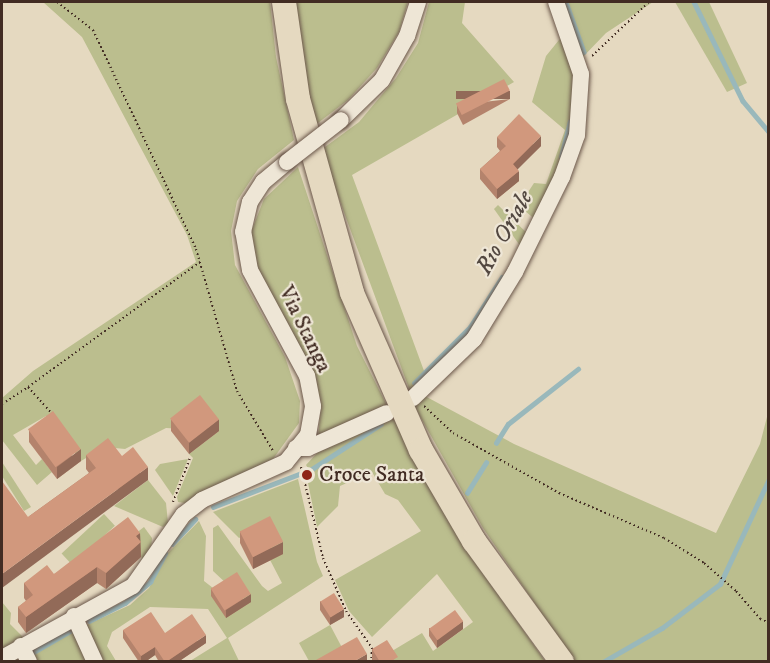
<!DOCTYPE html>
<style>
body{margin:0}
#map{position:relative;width:770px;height:663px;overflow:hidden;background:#e5d9c0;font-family:"IM FELL DW Pica",serif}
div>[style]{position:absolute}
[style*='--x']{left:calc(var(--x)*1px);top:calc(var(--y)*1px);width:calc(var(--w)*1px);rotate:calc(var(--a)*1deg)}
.green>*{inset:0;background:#bbbe8e;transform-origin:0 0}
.stream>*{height:4.5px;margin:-2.25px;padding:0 2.25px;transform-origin:2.25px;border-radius:2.25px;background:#99b8bb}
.path>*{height:2px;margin-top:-1px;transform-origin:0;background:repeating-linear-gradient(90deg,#422c23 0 1.5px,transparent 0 4.5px)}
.roads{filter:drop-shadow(0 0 2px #6b574a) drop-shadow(0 0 2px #6b574a)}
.minor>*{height:16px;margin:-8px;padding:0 8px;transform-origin:8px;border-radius:8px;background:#eee6d6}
.highway>*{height:24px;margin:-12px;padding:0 12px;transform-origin:12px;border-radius:12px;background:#e5d9c0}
.bridges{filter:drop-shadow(0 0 2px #6b574a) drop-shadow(0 0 2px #6b574a)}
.minor-bridge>*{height:16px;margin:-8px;padding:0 8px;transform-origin:8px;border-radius:8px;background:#eee6d6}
.wall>*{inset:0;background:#b4836c}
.shaded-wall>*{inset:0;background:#926a58;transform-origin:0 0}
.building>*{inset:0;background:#d1987d;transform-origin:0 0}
.dots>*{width:16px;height:16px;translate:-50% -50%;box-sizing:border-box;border:3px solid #eee6d6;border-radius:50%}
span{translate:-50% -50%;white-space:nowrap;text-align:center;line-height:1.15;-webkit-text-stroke:4.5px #eee6d6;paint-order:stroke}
.street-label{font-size:22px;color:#422c23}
.poi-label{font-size:22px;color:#422c23}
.left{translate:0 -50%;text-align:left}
.water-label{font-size:24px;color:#534841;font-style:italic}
.frame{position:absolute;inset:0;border:3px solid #422c23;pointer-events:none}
</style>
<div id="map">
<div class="green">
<div style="clip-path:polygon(43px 2px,270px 2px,276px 57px,294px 140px,258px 169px,237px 201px,231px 231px,235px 265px,285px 357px,300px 401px,299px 423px,273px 459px,185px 503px,178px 502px,177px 497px,193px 458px,189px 454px,219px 431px,166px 428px,125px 449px,105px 447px,81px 461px,46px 416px,13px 435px,36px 465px,42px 459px,52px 472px,37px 485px,2px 440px,2px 398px,33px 371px,196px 262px,187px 235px,82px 37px)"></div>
<div style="clip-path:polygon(294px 2px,408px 2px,399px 32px,377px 68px,348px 100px,314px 126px)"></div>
<div style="clip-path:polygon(429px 2px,465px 2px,462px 23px,514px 82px,352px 175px,427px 379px,411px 394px,321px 150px,359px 122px,396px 78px,418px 43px)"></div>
<div style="clip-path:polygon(552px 2px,653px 2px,606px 33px,579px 61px,571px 131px,537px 221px,519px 206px,534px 183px,546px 184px,565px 130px,532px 102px,546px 56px,563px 35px)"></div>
<div style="clip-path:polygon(675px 2px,709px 2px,747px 83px,727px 92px)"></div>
<div style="clip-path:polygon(298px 167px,357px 346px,418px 467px,468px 552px,545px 661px,391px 661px,387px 654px,422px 633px,433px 651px,473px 622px,437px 574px,372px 637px,349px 611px,335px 580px,421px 531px,398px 500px,385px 494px,372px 472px,340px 486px,338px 506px,317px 527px,308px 483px,314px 478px,306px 465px,317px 453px,321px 403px,315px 382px,253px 267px,249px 237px,264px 199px)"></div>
<div style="clip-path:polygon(498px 205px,530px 236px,523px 250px,494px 209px)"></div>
<div style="clip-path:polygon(423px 395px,514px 444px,716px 533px,760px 444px,768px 413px,768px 661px,574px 661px,483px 528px,413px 404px)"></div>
<div style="clip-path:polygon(188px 459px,173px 496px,155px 470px,160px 464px)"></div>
<div style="clip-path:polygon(2px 462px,31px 507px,24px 511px,2px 476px)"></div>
<div style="clip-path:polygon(298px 479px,317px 562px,323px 576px,228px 638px,239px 661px,190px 661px,227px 638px,208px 609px,150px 607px,112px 632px,107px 646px,116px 661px,99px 661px,82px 627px,130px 605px,149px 588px,167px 554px,199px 521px,206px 536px,204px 581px,213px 588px,228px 585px,213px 571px,213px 528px,218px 525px,262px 586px,268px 591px,282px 583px,255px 531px,239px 538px,213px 512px)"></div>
<div style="clip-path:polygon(148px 480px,166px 503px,168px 523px,163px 527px,114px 506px)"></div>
<div style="left:104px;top:514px;width:16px;height:58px;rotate:47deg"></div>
<div style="clip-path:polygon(144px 527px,152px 538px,151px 549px,143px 560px,131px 537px)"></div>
<div style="clip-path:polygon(2px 602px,11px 613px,10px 624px,25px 639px,2px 654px)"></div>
<div style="clip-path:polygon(66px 625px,74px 629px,89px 662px,10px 662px)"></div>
<div style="clip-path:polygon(330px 625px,347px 657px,339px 661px,309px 661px,299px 643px)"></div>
</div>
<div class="stream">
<div style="--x:566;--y:2;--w:53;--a:70.2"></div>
<div style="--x:694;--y:2;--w:110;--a:63.7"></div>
<div style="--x:743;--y:101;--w:39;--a:50"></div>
<div style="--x:561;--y:157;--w:36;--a:-76"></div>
<div style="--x:414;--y:383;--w:79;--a:-45"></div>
<div style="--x:470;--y:327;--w:59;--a:-57.4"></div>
<div style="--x:496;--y:443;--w:22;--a:-58"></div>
<div style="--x:508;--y:424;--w:89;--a:-38.2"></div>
<div style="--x:467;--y:493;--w:36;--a:-58"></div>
<div style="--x:213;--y:507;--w:106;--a:-21"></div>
<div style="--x:312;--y:469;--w:82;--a:-33.1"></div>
<div style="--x:172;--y:544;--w:34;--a:-47"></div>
<div style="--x:89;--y:621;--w:40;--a:-26.6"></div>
<div style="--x:125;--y:603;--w:33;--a:-40"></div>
<div style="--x:150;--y:582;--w:32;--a:-62"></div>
<div style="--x:30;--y:654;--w:46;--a:-29.9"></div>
<div style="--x:603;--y:662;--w:68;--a:-30"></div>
<div style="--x:662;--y:628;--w:73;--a:-37.2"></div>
<div style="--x:720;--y:584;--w:114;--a:-65"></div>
</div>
<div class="path">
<div style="--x:57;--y:2;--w:46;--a:37.9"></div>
<div style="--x:93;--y:30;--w:242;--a:64.8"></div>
<div style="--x:196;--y:249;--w:148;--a:73.9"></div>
<div style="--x:237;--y:391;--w:70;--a:59"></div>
<div style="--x:592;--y:56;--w:79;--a:-43.5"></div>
<div style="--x:28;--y:387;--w:213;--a:-36"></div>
<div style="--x:2;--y:404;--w:31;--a:-33"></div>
<div style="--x:28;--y:387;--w:38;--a:48"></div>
<div style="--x:424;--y:406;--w:40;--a:43"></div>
<div style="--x:453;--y:433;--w:122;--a:29.5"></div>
<div style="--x:559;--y:493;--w:114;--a:23.2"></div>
<div style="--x:664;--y:538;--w:47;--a:32"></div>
<div style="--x:704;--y:563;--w:43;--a:41.2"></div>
<div style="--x:736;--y:591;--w:37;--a:49"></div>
<div style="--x:760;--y:619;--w:9;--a:21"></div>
<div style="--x:301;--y:467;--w:94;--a:76.4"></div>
<div style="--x:323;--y:558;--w:58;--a:66.5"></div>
<div style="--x:346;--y:611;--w:45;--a:54.9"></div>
<div style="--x:372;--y:648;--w:14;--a:94"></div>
<div style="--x:303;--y:475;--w:5;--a:-22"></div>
<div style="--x:173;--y:502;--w:47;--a:-68.9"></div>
</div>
<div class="roads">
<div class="minor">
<div style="--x:341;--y:120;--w:57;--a:-44.3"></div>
<div style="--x:382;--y:80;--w:51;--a:-60.4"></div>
<div style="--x:407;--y:36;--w:36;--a:-72"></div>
<div style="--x:413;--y:398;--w:85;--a:-44"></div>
<div style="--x:474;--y:339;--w:79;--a:-58.5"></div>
<div style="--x:515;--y:272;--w:106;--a:-63.7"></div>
<div style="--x:562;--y:177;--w:45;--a:-70.3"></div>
<div style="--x:577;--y:135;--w:61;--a:-86.2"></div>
<div style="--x:581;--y:74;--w:76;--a:-109.1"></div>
<div style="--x:296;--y:448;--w:12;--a:0"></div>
<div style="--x:308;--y:448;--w:86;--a:-23.9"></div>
<div style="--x:74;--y:616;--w:51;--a:65.5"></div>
<div style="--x:21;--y:646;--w:18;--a:63"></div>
<div style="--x:2;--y:658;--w:149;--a:-28.8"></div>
<div style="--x:133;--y:586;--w:87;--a:-54.8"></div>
<div style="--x:183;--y:515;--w:24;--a:-38"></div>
<div style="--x:202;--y:500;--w:92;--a:-24.3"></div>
<div style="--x:286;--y:462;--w:35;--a:-51"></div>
<div style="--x:308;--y:435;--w:29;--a:-80"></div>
<div style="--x:313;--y:406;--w:31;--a:-101"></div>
<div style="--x:307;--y:376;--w:120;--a:-118.3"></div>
<div style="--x:250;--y:270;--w:39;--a:-100"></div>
<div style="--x:243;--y:232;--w:31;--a:-77"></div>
<div style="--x:250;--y:202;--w:24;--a:-57"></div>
<div style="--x:263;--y:182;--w:31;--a:-40"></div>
</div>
<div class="highway">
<div style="--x:284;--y:2;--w:98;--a:81.8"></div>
<div style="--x:298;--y:99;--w:201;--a:74.4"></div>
<div style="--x:352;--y:293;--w:171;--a:66.3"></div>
<div style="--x:421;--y:450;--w:105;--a:59.8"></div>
<div style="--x:474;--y:541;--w:150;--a:54"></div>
</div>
</div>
<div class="bridges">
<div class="minor-bridge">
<div style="--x:287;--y:162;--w:68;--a:-37.9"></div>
</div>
</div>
<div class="wall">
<div style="clip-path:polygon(510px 99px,463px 125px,457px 113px,457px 105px)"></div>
<div style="clip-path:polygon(497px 137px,541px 146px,517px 169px,519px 181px,497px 199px,480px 179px,480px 169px,500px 151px,497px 147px)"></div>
<div style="clip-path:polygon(171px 419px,219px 431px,189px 454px,171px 431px)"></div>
<div style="clip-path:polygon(29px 430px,81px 461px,57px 479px,29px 442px)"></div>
<div style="clip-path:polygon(86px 455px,122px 456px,148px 480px,28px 517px,89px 473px,86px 469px)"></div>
<div style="clip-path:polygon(240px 531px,283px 554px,253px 569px,240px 543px)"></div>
<div style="clip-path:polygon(140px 533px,141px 557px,106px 589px,97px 583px,26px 633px,18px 622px,18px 607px,26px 601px,24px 598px,24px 583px,54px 574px)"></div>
<div style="clip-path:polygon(211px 588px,251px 602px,226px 618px,211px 596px)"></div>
<div style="clip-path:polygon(320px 601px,344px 617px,330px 625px,320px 610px)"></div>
<div style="clip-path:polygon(429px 628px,463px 629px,437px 648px,429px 636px)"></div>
<div style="clip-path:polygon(123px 630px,165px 633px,206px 643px,178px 662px,159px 662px,155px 655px,145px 662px,139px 662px,123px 638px)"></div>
<div style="clip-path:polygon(372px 649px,398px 662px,372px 662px)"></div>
</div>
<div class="shaded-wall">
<div style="left:510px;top:91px;width:8px;height:54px;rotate:90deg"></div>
<div style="clip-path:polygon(541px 136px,541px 146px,513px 174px,513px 164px)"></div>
<div style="clip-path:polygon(519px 171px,519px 181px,497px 199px,497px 189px)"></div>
<div style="clip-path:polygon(219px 419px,219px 431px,189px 454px,189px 442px)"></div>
<div style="clip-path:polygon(81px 449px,81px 461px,57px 479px,57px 467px)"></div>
<div style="clip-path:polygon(148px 467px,148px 480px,2px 588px,2px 574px)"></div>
<div style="clip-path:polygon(140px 533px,141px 557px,106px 589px,106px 573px,136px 536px)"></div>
<div style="clip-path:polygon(283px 542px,283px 554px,253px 569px,253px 557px)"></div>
<div style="clip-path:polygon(97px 567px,97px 583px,26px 633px,26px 617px)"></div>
<div style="clip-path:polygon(251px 594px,251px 602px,226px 618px,226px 610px)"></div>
<div style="clip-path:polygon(344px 609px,344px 617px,330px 625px,330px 617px)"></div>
<div style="clip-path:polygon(463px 621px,463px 629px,437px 648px,437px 639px)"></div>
<div style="clip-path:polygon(206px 635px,206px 643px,178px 662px,166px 662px)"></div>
<div style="clip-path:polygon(155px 647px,155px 655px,145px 662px,141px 662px,141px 656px)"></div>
<div style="clip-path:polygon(367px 654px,367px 662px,353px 662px)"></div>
</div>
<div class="building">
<div style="left:504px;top:79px;width:13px;height:54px;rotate:63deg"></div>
<div style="clip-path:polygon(519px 114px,541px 136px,513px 164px,519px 171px,497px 189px,480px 169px,506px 146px,497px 137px)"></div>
<div style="left:200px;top:395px;width:31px;height:38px;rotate:52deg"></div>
<div style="left:53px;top:411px;width:47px;height:31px;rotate:54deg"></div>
<div style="clip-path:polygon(108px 438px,122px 456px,133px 447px,148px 467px,2px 574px,2px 481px,28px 517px,96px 468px,86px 455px)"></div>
<div style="left:270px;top:516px;width:29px;height:34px;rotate:63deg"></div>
<div style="clip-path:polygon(128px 517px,140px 533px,136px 536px,141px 542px,106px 573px,97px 567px,26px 617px,18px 607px,33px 595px,24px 583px,47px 565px,54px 574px)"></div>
<div style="left:237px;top:572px;width:26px;height:31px;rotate:58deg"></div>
<div style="left:334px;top:593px;width:19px;height:16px;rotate:58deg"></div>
<div style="left:455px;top:610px;width:14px;height:32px;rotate:54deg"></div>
<div style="clip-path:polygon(151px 612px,165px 633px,192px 614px,206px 635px,166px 662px,165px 662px,155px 647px,141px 656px,123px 630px)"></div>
<div style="clip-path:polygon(357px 637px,367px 654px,353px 662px,317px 662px,316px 660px)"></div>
<div style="clip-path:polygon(387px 640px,398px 657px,393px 660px,394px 662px,380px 662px,372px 649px)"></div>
</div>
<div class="dots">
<div style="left:307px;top:475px;background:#8f2418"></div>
</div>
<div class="street-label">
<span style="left:305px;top:329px;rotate:64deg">Via Stanga</span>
</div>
<div class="poi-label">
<span class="left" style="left:319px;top:475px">Croce Santa</span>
</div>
<div class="water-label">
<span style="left:505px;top:233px;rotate:-61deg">Rio Oriale</span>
</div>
<div class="frame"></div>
</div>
